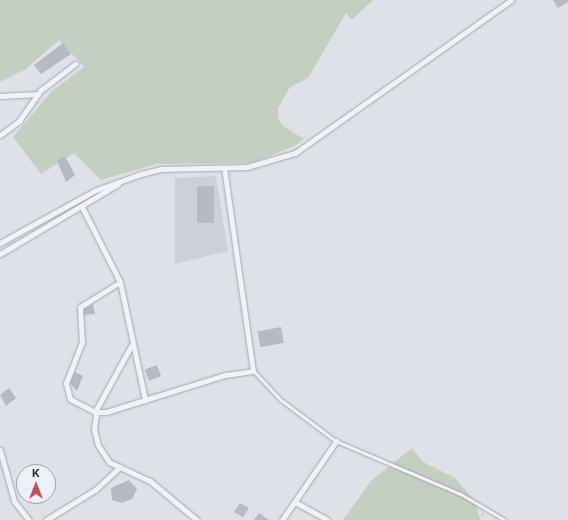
<!DOCTYPE html>
<style>
body{margin:0}
#map{position:relative;width:568px;height:520px;overflow:hidden;background:#dee1e6;font-family:Inter,sans-serif}
div>[style]{position:absolute}
[style*='--x']{left:calc(var(--x)*1px);top:calc(var(--y)*1px);width:calc(var(--w)*1px);rotate:calc(var(--a)*1deg)}
.built>*{inset:0;background:#cdd0d7}
.green>*{inset:0;background:#c3cfc0}
.building>*{inset:0;background:#b6bac2;transform-origin:0 0}
.path>*{height:1px;margin-top:-0.5px;transform-origin:0;background:repeating-linear-gradient(90deg,#bcbfc5 0 3px,transparent 0 6px)}
.roads{filter:drop-shadow(0 0 1px #a4a8af) drop-shadow(0 0 1px #a4a8af)}
.service>*{height:2.5px;margin:-1.25px;padding:0 1.25px;transform-origin:1.25px;border-radius:1.25px;background:#f0f2f5}
.minor>*{height:5px;margin:-2.5px;padding:0 2.5px;transform-origin:2.5px;border-radius:2.5px;background:#f0f2f5}
span{translate:-50% -50%;white-space:nowrap;text-align:center;line-height:1.15;-webkit-text-stroke:4px #edf0f4;paint-order:stroke}
.north{position:absolute;left:16px;top:464px;width:40px;height:40px;box-sizing:border-box;background:#edf0f4;border:1px solid #9fa3aa;border-radius:50%;rotate:0deg;font-size:11px;font-weight:700;line-height:16px;text-align:center;color:#292f3b}
.north::after{content:'';display:block;margin:auto;width:14px;height:18px;background:#bf4f5a;clip-path:polygon(50% 0,100% 100%,50% 72%,0 100%)}
</style>
<div id="map">
<div class="built">
<div style="clip-path:polygon(216px 176px,228px 251px,175px 264px,175px 178px)"></div>
</div>
<div class="green">
<div style="clip-path:polygon(0 0,373px 0,352px 20px,346px 13px,308px 78px,290px 87px,278px 108px,278px 118px,283px 126px,304px 139px,296px 145px,253px 163px,156px 164px,101px 180px,74px 153px,41px 174px,13px 137px,52px 91px,84px 67px,59px 40px,26px 69px,0 82px)"></div>
<div style="clip-path:polygon(412px 448px,423px 462px,455px 478px,475px 501px,480px 520px,343px 520px,371px 481px)"></div>
</div>
<div class="building">
<div style="clip-path:polygon(553px 0,568px 0,568px 2px,558px 8px)"></div>
<div style="clip-path:polygon(63px 43px,71px 54px,41px 74px,34px 65px)"></div>
<div style="clip-path:polygon(65px 156px,75px 175px,66px 182px,57px 161px)"></div>
<div style="left:197px;top:186px;width:17px;height:37px"></div>
<div style="clip-path:polygon(93px 304px,95px 314px,84px 315px,84px 309px)"></div>
<div style="left:281px;top:327px;width:16px;height:24px;rotate:79deg"></div>
<div style="left:157px;top:365px;width:12px;height:13px;rotate:70deg"></div>
<div style="clip-path:polygon(75px 372px,83px 376px,77px 391px,70px 383px)"></div>
<div style="clip-path:polygon(9px 388px,16px 398px,6px 406px,0 395px)"></div>
<div style="clip-path:polygon(129px 480px,137px 489px,132px 499px,122px 503px,112px 500px,111px 488px)"></div>
<div style="clip-path:polygon(240px 503px,249px 508px,243px 517px,234px 512px)"></div>
<div style="clip-path:polygon(259px 513px,269px 520px,254px 520px)"></div>
</div>
<div class="path">
<div style="--x:478;--y:520;--w:9;--a:-54"></div>
</div>
<div class="roads">
<div class="service">
<div style="--x:254;--y:371;--w:38;--a:47"></div>
<div style="--x:280;--y:399;--w:70;--a:36.9"></div>
<div style="--x:336;--y:441;--w:136;--a:23"></div>
<div style="--x:461;--y:494;--w:51;--a:30.6"></div>
</div>
<div class="minor">
<div style="--x:0;--y:96;--w:38;--a:-3"></div>
<div style="--x:0;--y:135;--w:24;--a:-36"></div>
<div style="--x:19;--y:121;--w:38;--a:-55"></div>
<div style="--x:41;--y:90;--w:43;--a:-37.4"></div>
<div style="--x:82;--y:207;--w:84;--a:63.1"></div>
<div style="--x:120;--y:282;--w:121;--a:78"></div>
<div style="--x:0;--y:243;--w:110;--a:-28.9"></div>
<div style="--x:96;--y:190;--w:48;--a:-19.6"></div>
<div style="--x:141;--y:174;--w:21;--a:-14"></div>
<div style="--x:161;--y:169;--w:86;--a:-1.3"></div>
<div style="--x:247;--y:167;--w:50;--a:-16.3"></div>
<div style="--x:295;--y:153;--w:265;--a:-35.3"></div>
<div style="--x:0;--y:254;--w:137;--a:-30.7"></div>
<div style="--x:120;--y:282;--w:47;--a:148"></div>
<div style="--x:80;--y:307;--w:35;--a:87"></div>
<div style="--x:82;--y:342;--w:44;--a:111.3"></div>
<div style="--x:66;--y:383;--w:16;--a:76"></div>
<div style="--x:70;--y:399;--w:29;--a:27"></div>
<div style="--x:96;--y:412;--w:10;--a:0"></div>
<div style="--x:106;--y:412;--w:125;--a:-17.3"></div>
<div style="--x:225;--y:375;--w:28;--a:-8"></div>
<div style="--x:253;--y:371;--w:205;--a:-98.1"></div>
<div style="--x:131;--y:346;--w:71;--a:118.7"></div>
<div style="--x:97;--y:408;--w:21;--a:98"></div>
<div style="--x:94;--y:429;--w:16;--a:76"></div>
<div style="--x:98;--y:445;--w:20;--a:57"></div>
<div style="--x:109;--y:462;--w:45;--a:24.9"></div>
<div style="--x:150;--y:481;--w:61;--a:39.7"></div>
<div style="--x:0;--y:450;--w:53;--a:74.6"></div>
<div style="--x:14;--y:501;--w:24;--a:52"></div>
<div style="--x:295;--y:502;--w:37;--a:29"></div>
<div style="--x:46;--y:520;--w:57;--a:-31.5"></div>
<div style="--x:95;--y:490;--w:34;--a:-43"></div>
<div style="--x:282;--y:520;--w:96;--a:-55.6"></div>
</div>
</div>
<div class="north">K</div>
</div>
